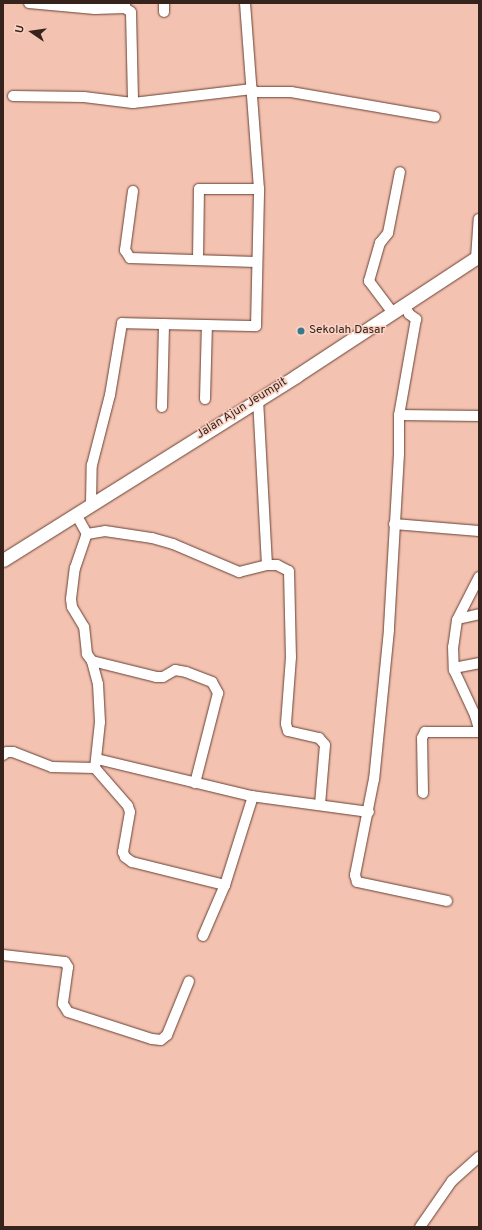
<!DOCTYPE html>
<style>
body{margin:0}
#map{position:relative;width:482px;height:1230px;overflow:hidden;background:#f3c2b1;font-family:Overpass,sans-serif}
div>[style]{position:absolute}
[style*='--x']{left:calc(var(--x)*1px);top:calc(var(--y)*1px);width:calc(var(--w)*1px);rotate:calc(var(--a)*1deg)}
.roads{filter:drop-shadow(0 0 1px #694032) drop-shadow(0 0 1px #694032)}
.minor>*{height:10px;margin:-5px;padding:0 5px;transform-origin:5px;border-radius:5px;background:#fff}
.tertiary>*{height:13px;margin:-6.5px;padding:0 6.5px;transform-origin:6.5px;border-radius:6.5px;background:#fff}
.dots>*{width:11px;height:11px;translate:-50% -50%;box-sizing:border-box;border:2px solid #fad2c3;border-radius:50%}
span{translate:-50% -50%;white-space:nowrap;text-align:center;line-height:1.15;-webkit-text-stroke:3px #fad2c3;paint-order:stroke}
.poi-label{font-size:12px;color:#35231c}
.left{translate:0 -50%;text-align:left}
.street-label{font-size:12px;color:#35231c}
.frame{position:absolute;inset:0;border:4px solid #35231c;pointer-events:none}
.north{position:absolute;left:12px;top:12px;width:40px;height:40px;-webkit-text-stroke:3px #fad2c3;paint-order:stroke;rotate:283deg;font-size:11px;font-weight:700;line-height:16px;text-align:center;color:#35231c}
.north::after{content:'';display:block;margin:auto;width:14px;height:18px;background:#35231c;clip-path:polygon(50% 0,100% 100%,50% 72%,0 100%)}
</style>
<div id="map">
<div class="roads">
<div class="minor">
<div style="--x:29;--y:3;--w:66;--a:5.2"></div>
<div style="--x:95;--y:9;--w:30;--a:-2"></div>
<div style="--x:125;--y:3;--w:5;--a:90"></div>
<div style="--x:125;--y:8;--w:7;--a:34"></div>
<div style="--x:131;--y:12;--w:91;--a:88.7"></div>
<div style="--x:164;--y:3;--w:9;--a:90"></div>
<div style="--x:252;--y:92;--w:39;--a:0"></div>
<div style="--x:291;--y:92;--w:146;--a:9.8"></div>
<div style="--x:13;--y:96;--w:71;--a:0.8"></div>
<div style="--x:84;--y:97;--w:49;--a:7"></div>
<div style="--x:133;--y:103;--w:120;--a:-6.7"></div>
<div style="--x:133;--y:191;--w:60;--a:97.7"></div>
<div style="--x:125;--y:250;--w:9;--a:58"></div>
<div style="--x:130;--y:258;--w:126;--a:1.8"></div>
<div style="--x:476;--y:258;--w:39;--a:-86"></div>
<div style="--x:198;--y:260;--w:71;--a:-89.2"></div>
<div style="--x:199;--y:189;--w:60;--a:0"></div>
<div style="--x:405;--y:306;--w:9;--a:63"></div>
<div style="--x:409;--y:314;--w:9;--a:36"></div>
<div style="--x:416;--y:319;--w:97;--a:100"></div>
<div style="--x:399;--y:415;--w:39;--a:90"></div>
<div style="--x:399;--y:454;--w:176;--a:93.3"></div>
<div style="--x:389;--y:630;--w:150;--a:95.7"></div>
<div style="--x:374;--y:779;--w:98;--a:101.2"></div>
<div style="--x:355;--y:875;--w:7;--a:74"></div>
<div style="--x:357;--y:882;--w:92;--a:11.9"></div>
<div style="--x:393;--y:313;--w:40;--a:-127"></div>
<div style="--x:369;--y:281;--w:40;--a:-74"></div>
<div style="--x:380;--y:243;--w:13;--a:-51"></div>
<div style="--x:388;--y:233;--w:62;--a:-78.9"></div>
<div style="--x:205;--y:399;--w:74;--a:-88.5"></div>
<div style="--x:258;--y:399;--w:166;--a:86.9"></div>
<div style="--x:267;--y:565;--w:10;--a:0"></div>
<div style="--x:277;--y:565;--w:13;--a:27"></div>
<div style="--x:289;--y:571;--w:86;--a:88.7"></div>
<div style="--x:291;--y:657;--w:67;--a:94.3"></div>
<div style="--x:286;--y:724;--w:7;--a:74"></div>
<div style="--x:288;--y:731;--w:32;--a:13"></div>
<div style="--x:319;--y:738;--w:9;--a:49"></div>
<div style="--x:325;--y:745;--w:60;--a:94.8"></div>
<div style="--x:162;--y:407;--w:83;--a:-88.6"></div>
<div style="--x:399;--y:415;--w:80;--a:0.7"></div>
<div style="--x:91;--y:504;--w:39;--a:-89"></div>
<div style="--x:92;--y:465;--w:72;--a:-75.6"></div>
<div style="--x:110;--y:395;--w:73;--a:-80.5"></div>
<div style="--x:122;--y:323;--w:134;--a:1.3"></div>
<div style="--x:256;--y:326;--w:137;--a:-88.7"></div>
<div style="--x:259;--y:189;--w:187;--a:-94.3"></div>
<div style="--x:394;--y:524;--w:85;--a:4.7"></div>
<div style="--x:87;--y:534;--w:18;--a:-9"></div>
<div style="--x:105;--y:531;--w:48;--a:8.5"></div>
<div style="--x:152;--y:538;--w:22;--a:16"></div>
<div style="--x:173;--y:544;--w:72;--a:23"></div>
<div style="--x:239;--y:572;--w:29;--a:-14"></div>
<div style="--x:479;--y:577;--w:48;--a:117.1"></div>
<div style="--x:457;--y:620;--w:27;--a:98"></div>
<div style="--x:453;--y:647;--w:23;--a:88"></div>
<div style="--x:454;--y:670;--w:50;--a:65"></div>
<div style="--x:475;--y:715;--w:15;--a:74"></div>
<div style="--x:458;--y:619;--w:22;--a:-13"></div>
<div style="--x:92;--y:661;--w:66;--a:14"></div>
<div style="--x:156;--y:677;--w:7;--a:0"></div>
<div style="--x:163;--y:677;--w:14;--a:-30"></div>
<div style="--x:175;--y:670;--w:11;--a:10"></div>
<div style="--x:186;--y:672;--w:28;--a:21"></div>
<div style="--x:212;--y:682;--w:13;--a:61"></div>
<div style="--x:218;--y:693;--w:93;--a:104.3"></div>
<div style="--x:454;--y:668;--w:25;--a:-11"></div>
<div style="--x:3;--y:755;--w:5;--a:-37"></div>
<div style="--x:7;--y:752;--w:6;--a:0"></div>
<div style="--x:13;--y:752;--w:42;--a:21"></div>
<div style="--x:52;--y:767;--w:43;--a:1.3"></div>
<div style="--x:95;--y:768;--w:46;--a:-83.8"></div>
<div style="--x:100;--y:722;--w:38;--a:-93"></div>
<div style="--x:98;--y:684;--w:24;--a:-105"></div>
<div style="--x:92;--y:661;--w:9;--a:-126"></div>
<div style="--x:87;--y:654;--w:27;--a:-96"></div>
<div style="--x:84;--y:627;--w:23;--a:-121"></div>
<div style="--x:72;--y:607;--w:8;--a:-97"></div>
<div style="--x:71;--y:599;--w:31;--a:-83"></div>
<div style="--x:75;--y:568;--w:36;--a:-71"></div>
<div style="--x:87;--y:534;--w:23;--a:-119"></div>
<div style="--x:97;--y:759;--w:158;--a:13.5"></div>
<div style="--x:251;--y:796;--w:119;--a:7.7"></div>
<div style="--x:95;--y:768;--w:50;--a:49"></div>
<div style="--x:128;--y:806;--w:6;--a:72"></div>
<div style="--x:130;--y:812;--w:41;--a:99.9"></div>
<div style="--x:123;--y:852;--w:5;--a:68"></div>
<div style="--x:125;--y:857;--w:9;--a:36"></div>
<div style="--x:132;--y:862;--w:96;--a:13.9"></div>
<div style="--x:423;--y:793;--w:55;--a:-91"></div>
<div style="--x:422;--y:738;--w:7;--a:-63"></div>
<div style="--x:425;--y:732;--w:54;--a:0"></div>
<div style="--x:203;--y:936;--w:56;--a:-66.7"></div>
<div style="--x:225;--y:885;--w:93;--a:-72.5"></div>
<div style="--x:3;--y:955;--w:62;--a:6.4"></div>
<div style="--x:65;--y:962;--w:6;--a:59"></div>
<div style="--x:68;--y:967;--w:37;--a:98"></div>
<div style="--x:63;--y:1004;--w:9;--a:58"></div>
<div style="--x:68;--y:1012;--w:88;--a:17.8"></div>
<div style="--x:152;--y:1039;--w:9;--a:6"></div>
<div style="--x:161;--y:1040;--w:8;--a:-40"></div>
<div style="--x:167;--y:1035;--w:58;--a:-67.8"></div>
<div style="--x:420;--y:1227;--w:56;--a:-55.2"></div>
<div style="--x:452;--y:1181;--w:36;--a:-42"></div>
</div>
<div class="tertiary">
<div style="--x:3;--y:560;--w:346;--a:-32.1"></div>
<div style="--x:296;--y:376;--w:219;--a:-33.3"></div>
</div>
</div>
<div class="dots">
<div style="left:301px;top:331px;background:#38788c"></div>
</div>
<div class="poi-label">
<span class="left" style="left:309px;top:331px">Sekolah Dasar</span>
</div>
<div class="street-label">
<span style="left:242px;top:409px;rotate:-32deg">Jalan Ajun Jeumpit</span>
</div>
<div class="frame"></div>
<div class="north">U</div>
</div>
